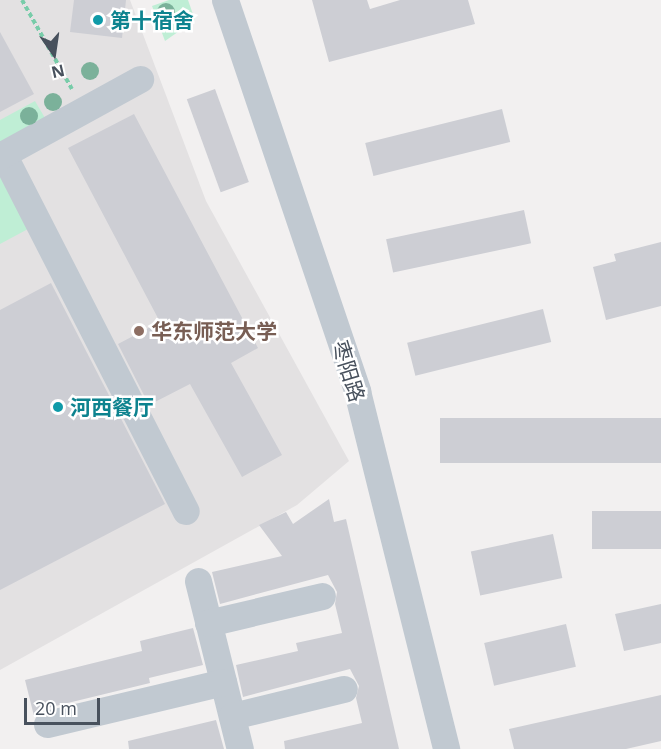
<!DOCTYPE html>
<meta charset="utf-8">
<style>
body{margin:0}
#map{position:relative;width:661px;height:749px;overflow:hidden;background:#f2f0f0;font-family:"Open Sans","Noto Sans SC",sans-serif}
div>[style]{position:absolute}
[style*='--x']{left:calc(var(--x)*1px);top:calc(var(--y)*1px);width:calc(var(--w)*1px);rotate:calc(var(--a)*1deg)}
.education>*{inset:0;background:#e3e1e2}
.green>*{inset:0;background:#bfeed5}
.building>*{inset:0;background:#cdced4;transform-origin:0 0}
.path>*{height:4px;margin-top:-2px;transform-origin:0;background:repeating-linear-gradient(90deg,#78cca9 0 4.5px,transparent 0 7.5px)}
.minor>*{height:27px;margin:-13.5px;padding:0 13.5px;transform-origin:13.5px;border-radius:13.5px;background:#c1c9d1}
.trees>*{width:18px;height:18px;margin:-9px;border-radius:50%;background:#7bb19a}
.dots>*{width:16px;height:16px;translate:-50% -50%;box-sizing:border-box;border:3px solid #fff;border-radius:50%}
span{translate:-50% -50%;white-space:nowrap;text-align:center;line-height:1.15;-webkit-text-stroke:5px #fff;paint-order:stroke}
.culture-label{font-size:21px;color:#0d838f;font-weight:700}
.left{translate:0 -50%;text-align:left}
.education-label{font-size:21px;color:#785e54;font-weight:700}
.street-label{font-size:21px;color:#48515d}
.north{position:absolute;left:24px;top:24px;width:60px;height:60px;-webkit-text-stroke:4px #fff;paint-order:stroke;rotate:167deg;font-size:16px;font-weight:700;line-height:24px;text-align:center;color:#48515d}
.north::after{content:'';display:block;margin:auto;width:21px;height:27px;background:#48515d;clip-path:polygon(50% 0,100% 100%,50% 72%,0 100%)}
.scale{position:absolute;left:24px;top:698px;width:76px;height:27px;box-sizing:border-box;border:3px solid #48515d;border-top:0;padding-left:8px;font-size:18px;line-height:21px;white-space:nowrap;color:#48515d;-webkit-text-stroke:4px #fff;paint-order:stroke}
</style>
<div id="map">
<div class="education">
<div style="clip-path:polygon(0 0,130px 0,206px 201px,349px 461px,297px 505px,0 670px)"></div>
</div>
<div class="green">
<div style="clip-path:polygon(169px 0,188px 0,195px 20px,165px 41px,152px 6px)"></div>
<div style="clip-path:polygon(35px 101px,45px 118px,0 142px,0 120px)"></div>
<div style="clip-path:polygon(0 176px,28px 229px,0 244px)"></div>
</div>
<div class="building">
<div style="clip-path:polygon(74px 0,126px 0,122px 38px,70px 32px)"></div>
<div style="clip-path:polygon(312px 0,367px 0,370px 9px,400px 0,468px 0,475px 24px,329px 62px)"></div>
<div style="clip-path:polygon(0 32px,34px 94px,0 112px)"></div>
<div style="left:215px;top:89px;width:99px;height:30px;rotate:70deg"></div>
<div style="left:502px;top:109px;width:34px;height:141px;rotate:76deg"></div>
<div style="clip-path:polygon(134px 114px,258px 348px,231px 363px,282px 455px,242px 477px,190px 384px,149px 405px,118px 344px,160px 322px,68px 148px)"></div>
<div style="left:524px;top:210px;width:34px;height:141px;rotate:78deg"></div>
<div style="clip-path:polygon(661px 242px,661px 306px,606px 320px,593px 267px,616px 261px,614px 254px)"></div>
<div style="clip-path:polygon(51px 283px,165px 504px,0 590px,0 310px)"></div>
<div style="left:543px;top:309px;width:34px;height:140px;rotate:76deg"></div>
<div style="left:661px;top:418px;width:45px;height:221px;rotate:90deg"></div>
<div style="clip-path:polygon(329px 499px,334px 522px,346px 519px,399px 749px,285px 749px,284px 741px,362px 723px,356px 698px,359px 686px,350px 669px,243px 697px,236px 665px,298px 651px,296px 643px,342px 633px,335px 604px,337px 592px,328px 575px,220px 604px,212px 572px,282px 556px,259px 525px,286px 512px,293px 524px)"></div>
<div style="left:661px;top:511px;width:38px;height:69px;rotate:90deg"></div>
<div style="left:553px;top:534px;width:45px;height:84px;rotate:78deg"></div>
<div style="clip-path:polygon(661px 604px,661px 643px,624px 651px,615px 614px)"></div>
<div style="left:566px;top:624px;width:44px;height:84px;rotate:77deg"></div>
<div style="clip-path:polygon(193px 628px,203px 665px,149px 678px,150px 683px,43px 709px,34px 716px,25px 680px,142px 651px,140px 641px)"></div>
<div style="clip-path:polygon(661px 695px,661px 741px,626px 749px,514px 749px,509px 729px)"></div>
<div style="clip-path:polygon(216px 720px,224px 749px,129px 749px,128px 741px)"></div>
</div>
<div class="path">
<div style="--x:22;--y:0;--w:102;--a:60.7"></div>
</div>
<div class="minor">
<div style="--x:225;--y:0;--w:413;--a:71.3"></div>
<div style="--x:357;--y:391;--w:369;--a:76"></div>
<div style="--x:3;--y:154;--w:401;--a:62.9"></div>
<div style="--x:0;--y:156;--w:160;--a:-28.8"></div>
<div style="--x:198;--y:581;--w:173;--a:76"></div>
<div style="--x:208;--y:623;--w:117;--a:-13.3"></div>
<div style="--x:232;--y:716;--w:115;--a:-13.6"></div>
<div style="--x:47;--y:724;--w:181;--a:-13.4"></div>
</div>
<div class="trees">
<div style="left:166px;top:12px"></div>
<div style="left:90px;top:71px"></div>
<div style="left:53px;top:102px"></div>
<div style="left:29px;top:116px"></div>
</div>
<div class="dots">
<div style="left:98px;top:20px;background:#0f9aa8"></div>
<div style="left:139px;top:331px;background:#8d6e63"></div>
<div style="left:58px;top:407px;background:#0f9aa8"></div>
</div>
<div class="culture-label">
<span class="left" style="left:110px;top:20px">第十宿舍</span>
<span class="left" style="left:70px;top:407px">河西餐厅</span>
</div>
<div class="education-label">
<span class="left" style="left:151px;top:331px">华东师范大学</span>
</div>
<div class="street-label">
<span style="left:349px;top:371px;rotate:73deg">枣阳路</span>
</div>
<div class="north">N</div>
<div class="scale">20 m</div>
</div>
